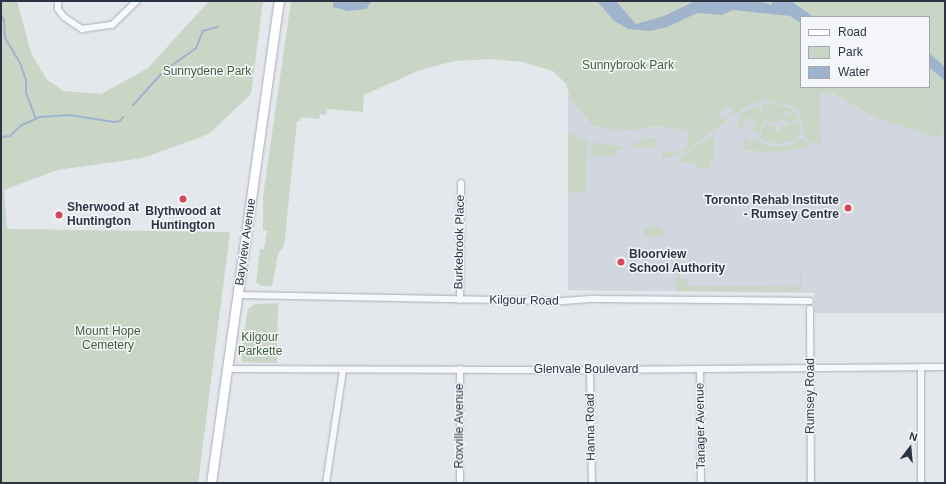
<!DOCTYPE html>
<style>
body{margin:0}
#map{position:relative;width:946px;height:484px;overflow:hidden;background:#e4e7ec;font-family:Helvetica,sans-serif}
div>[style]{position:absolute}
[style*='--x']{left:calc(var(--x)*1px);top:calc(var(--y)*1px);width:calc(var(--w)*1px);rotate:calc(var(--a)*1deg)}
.built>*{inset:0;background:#d2d6de}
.green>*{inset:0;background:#c9d6c5}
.water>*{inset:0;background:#9fb4cc}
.stream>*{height:2px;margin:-1px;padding:0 1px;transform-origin:1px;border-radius:1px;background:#9fb4cc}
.roads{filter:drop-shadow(0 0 1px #a9aeb7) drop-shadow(0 0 1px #a9aeb7)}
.minor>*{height:6px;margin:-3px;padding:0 3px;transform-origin:3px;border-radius:3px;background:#f7f8fa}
.secondary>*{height:9px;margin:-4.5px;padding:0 4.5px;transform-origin:4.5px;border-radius:4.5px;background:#fff}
.dots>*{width:11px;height:11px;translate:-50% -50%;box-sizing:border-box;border:2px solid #f4f6f9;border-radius:50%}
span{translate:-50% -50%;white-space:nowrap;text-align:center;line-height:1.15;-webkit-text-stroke:3px #f4f6f9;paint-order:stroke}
.park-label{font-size:12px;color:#3f6138}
.poi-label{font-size:12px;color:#2b3445;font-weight:700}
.right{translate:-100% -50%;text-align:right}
.left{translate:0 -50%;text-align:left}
.street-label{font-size:12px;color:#2b3445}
.frame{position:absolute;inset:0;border:2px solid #2b3445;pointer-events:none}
.legend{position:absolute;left:800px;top:16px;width:130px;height:72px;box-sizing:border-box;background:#f4f6f9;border:1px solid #a4a8b1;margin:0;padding:5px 7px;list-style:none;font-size:12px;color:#2b3445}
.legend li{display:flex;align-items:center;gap:8px;height:20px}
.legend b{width:20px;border:1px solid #a4a8b1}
.north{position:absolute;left:890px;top:428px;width:40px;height:40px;-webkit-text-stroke:3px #f4f6f9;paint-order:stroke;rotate:16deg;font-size:11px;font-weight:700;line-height:16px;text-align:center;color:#2b3445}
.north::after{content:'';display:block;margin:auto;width:14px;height:18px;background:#2b3445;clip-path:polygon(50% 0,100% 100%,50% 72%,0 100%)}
</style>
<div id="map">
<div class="built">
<div style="clip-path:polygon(768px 89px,833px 93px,876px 118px,945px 130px,945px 313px,814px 313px,815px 293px,568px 290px,568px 94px,592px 125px,622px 132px,655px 126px,692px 130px,704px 119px)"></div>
</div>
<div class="green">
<div style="clip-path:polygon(1px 1px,17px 1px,31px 53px,47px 80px,64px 91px,101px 94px,148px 68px,209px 1px,263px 1px,251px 94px,209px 134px,143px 158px,57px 170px,4px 190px,7px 229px,230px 232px,198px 483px,1px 483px)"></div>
<div style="clip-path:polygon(evenodd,291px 1px,945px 1px,945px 130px,939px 138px,876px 118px,833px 93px,820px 93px,821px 144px,810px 143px,803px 131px,800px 113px,793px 106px,766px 100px,749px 105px,730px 117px,733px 109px,730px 107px,718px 113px,722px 119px,728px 119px,687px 151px,662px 159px,663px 153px,686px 150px,689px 130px,655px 126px,622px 132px,592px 125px,570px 98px,566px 84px,553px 71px,522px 62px,491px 59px,455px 61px,420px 70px,364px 95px,363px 112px,327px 109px,326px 115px,320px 114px,319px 119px,301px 117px,300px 121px,297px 121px,284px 246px,278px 254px,272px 286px,261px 286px,256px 282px,260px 249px,264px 249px,267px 231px,263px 230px,263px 197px,291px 1px,801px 17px,929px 17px,929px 87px,801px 87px,801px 17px)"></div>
<div style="clip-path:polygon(773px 103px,794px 110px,790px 114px,785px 112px,785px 118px,795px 111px,800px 118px,787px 124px,786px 121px,779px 118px,777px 122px,767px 122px,763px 117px,762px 105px)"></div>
<div style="clip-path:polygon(759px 105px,763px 121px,759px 134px,752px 129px,757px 122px,748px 117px,742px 125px,745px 129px,737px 127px,741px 113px)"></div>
<div style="clip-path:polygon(799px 121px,800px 136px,793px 141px,778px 144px,759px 139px,765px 123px,776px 126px,776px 131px,781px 132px,782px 127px)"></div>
<div style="clip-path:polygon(568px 132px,587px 141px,586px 193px,568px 192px)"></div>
<div style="clip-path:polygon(746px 134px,749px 142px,754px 140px,775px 147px,790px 145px,801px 138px,807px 142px,807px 147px,773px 152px,739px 150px,745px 147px,743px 140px)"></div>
<div style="clip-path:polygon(714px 135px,714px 160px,710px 162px,710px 168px,697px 168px,696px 163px,681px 162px,680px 157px)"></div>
<div style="clip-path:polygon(652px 137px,657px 140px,655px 147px,631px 147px,635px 143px)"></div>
<div style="clip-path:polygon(591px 142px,625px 147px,625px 148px,618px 149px,614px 157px,591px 156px)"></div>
<div style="clip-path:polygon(649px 225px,660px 227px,665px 234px,654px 237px,645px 235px,645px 229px,648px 229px)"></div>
<div style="clip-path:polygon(676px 252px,683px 252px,683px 256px,680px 256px,680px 279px,688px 279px,688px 286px,799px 287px,801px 256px,801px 292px,677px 291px)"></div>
<div style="clip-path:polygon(278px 303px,277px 363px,243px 362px,240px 355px,248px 309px,255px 304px)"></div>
</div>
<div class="water">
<div style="clip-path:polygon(337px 1px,372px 1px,366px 9px,348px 11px,333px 7px,333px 3px)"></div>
<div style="clip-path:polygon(597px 1px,616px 1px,636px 24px,664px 16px,695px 1px,757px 1px,772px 5px,772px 1px,791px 1px,814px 17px,801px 17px,801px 23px,790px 16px,733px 10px,722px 15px,697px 13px,667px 27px,650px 31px,628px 29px,614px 21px)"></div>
<div style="clip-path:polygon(929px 53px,945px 67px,945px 81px,929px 67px)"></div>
</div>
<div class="stream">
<div style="--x:1;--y:15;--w:6;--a:59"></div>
<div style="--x:4;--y:20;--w:18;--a:87"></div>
<div style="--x:5;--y:38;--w:29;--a:59"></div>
<div style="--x:20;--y:63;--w:18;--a:71"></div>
<div style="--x:26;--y:80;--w:13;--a:90"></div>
<div style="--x:26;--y:93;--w:28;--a:69"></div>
<div style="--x:133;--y:105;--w:47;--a:-47.6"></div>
<div style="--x:165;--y:70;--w:38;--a:-35"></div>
<div style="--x:196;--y:48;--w:18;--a:-68"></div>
<div style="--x:203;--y:31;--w:15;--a:-16"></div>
<div style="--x:1;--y:137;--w:9;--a:-6"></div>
<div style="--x:10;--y:136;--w:16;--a:-43"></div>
<div style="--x:22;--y:125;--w:20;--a:-24"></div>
<div style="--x:40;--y:117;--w:29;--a:-4"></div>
<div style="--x:69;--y:115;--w:46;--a:8.8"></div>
<div style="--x:114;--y:122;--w:6;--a:-9"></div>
<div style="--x:120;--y:121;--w:5;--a:-53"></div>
</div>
<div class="roads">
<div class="minor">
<div style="--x:58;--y:1;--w:8;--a:90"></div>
<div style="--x:58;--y:9;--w:10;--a:53"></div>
<div style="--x:64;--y:17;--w:22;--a:34"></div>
<div style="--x:82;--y:29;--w:30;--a:-8"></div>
<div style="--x:112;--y:25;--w:35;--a:-44"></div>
<div style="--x:239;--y:295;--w:324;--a:1.1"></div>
<div style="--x:563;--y:301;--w:31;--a:-4"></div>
<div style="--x:594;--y:299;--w:216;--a:0.5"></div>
<div style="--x:460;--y:300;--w:117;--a:-89.5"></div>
<div style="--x:810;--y:309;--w:174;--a:89.7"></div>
<div style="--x:921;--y:367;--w:116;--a:90"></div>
<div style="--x:227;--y:369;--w:363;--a:0.2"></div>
<div style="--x:590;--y:370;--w:355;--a:-0.5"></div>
<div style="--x:460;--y:369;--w:114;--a:90"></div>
<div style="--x:700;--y:369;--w:114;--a:89.5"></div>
<div style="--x:590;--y:370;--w:113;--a:89"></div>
<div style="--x:326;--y:483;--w:113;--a:-81.4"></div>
</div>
<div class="secondary">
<div style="--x:211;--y:483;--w:487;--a:-82"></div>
</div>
</div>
<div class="dots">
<div style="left:183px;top:199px;background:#d1495b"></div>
<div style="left:848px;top:208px;background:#d1495b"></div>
<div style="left:59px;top:215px;background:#d1495b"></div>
<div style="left:621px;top:262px;background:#d1495b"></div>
</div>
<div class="park-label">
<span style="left:628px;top:66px">Sunnybrook Park</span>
<span style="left:207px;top:72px">Sunnydene Park</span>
<span style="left:108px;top:339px">Mount Hope<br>Cemetery</span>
<span style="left:260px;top:345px">Kilgour<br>Parkette</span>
</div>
<div class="poi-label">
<span class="right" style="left:839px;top:208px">Toronto Rehab Institute<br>- Rumsey Centre</span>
<span class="left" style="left:67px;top:215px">Sherwood at<br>Huntington</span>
<span style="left:183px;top:219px">Blythwood at<br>Huntington</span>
<span class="left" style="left:629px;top:262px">Bloorview<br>School Authority</span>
</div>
<div class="street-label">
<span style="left:246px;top:242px;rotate:-82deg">Bayview Avenue</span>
<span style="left:460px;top:242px;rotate:-89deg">Burkebrook Place</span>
<span style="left:524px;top:301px;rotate:1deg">Kilgour Road</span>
<span style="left:586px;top:370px">Glenvale Boulevard</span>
<span style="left:811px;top:396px;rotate:-90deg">Rumsey Road</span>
<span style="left:460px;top:426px;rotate:-90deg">Roxville Avenue</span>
<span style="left:701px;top:426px;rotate:-91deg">Tanager Avenue</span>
<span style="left:591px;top:427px;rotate:-91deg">Hanna Road</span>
</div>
<div class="frame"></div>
<ul class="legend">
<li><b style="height:5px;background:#fff"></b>Road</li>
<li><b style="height:11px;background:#c9d6c5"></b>Park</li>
<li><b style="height:11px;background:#9fb4cc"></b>Water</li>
</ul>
<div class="north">N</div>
</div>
